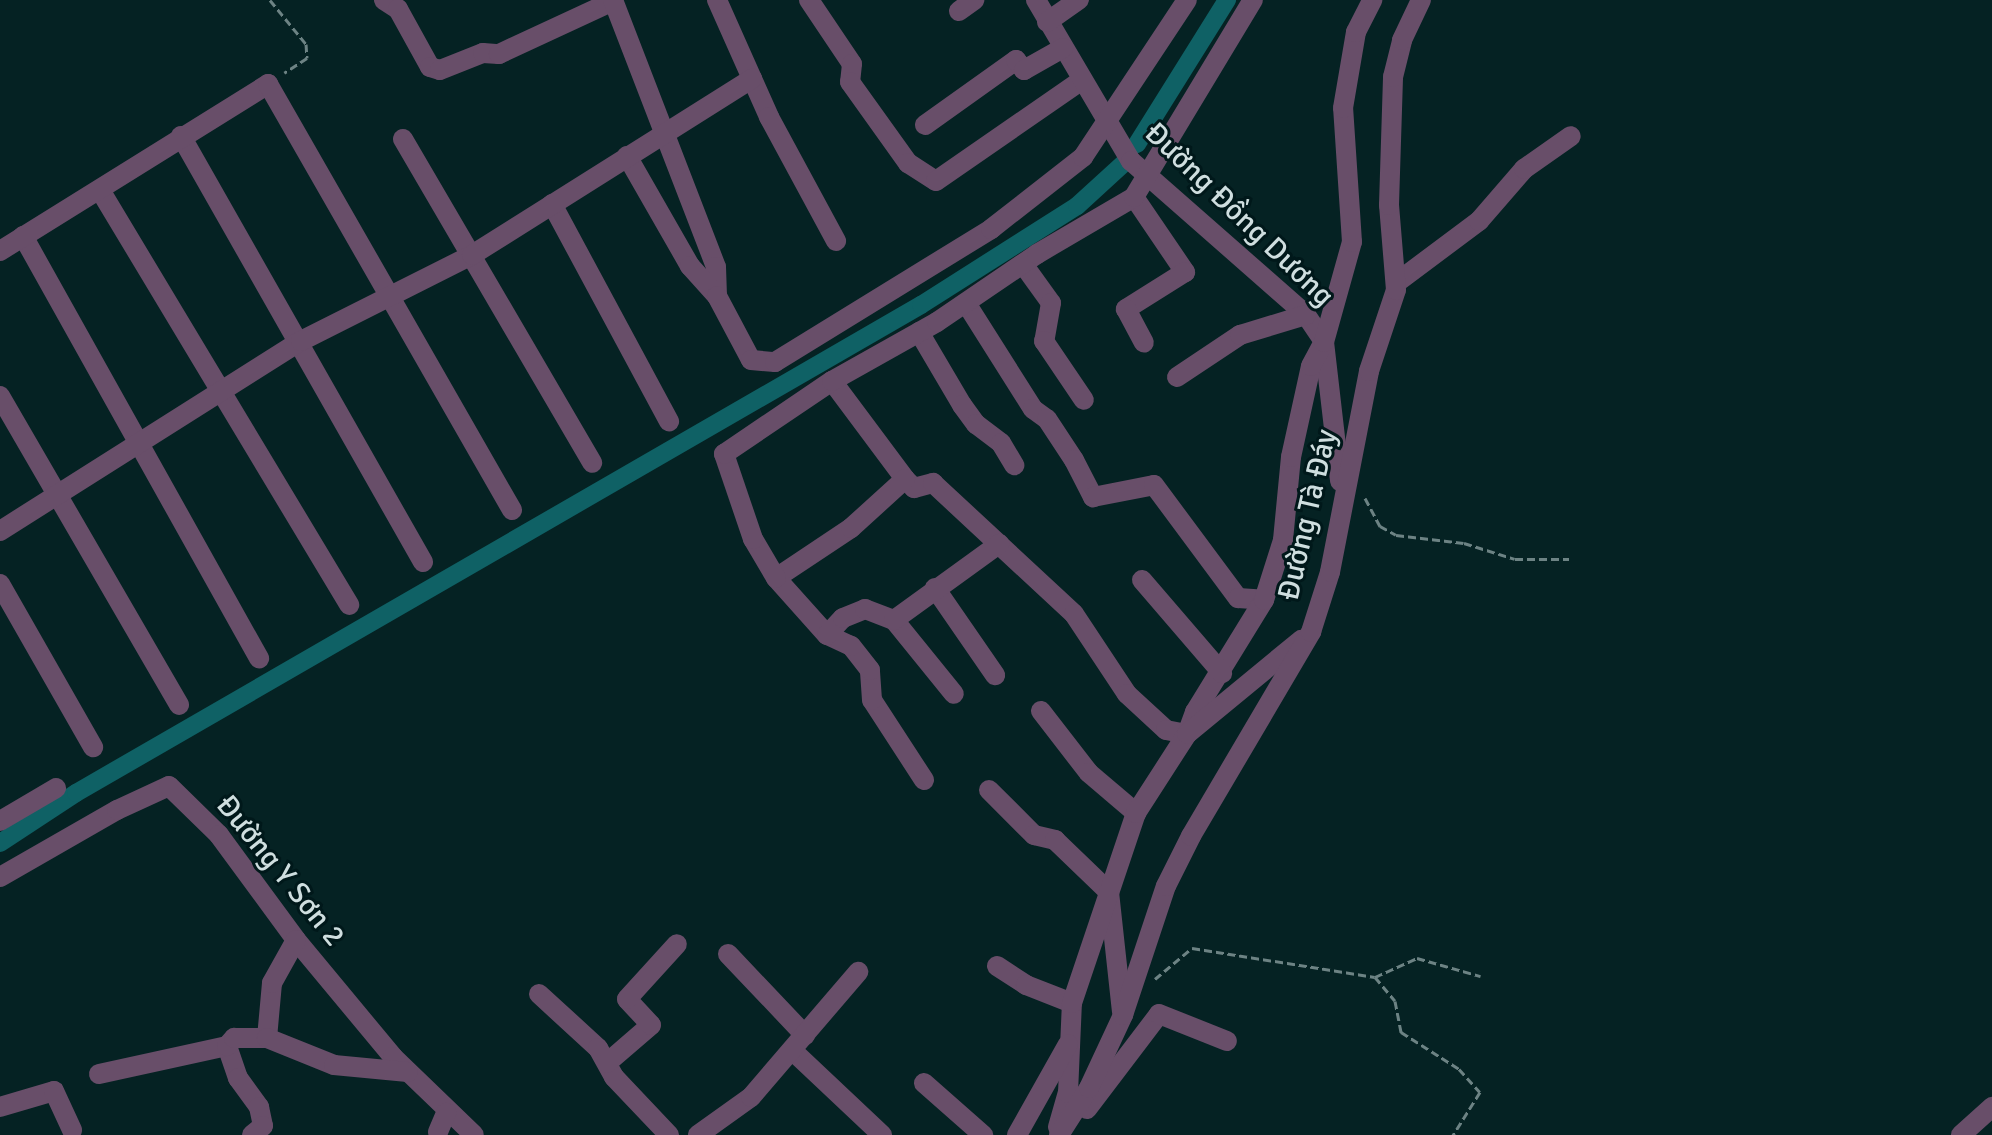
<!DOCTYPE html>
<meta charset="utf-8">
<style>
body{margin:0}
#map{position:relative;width:1992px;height:1135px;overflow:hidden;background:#052223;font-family:Signika,sans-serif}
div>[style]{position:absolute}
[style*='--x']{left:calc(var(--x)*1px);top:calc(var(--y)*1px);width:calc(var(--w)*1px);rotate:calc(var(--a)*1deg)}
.canal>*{height:18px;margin:-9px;padding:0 9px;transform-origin:9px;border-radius:9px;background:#0f6165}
.path>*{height:3px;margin-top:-1.5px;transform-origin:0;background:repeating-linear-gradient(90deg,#6d8384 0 8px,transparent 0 12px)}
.minor>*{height:20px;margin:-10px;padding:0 10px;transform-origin:10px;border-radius:10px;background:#684e69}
span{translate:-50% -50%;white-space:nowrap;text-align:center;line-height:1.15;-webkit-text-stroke:6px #00181a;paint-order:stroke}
.street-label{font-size:30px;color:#cfdedf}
</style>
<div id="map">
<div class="canal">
<div style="--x:1137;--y:144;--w:170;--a:-58"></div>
<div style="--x:0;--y:843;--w:91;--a:-33.3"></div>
<div style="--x:76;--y:793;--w:976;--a:-30.01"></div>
<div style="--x:921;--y:305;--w:185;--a:-32.4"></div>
<div style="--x:1077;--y:206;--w:64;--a:-42.5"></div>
</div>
<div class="path">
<div style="--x:270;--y:0;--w:57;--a:50.7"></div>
<div style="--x:306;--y:44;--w:14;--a:86"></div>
<div style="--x:307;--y:58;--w:27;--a:147"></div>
<div style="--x:1365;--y:498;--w:32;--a:62"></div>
<div style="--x:1380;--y:526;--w:18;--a:29"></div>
<div style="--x:1396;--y:535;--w:68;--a:6.7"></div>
<div style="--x:1464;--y:543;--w:53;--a:17.4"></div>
<div style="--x:1515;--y:559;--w:54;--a:0"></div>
<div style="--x:1375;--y:977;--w:31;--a:50"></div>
<div style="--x:1395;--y:1001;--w:32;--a:79"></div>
<div style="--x:1401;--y:1032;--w:69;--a:32.5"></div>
<div style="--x:1459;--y:1069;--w:31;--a:48"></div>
<div style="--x:1480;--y:1092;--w:51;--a:122.1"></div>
<div style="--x:1155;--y:979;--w:48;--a:-40"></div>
<div style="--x:1192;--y:948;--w:185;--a:9"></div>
<div style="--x:1375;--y:977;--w:46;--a:-24.3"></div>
<div style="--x:1417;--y:958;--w:66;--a:15.9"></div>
</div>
<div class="minor">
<div style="--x:384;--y:0;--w:17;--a:33"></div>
<div style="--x:398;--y:9;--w:66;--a:61.1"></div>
<div style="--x:430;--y:67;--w:10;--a:17"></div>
<div style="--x:440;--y:70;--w:46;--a:-21.6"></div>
<div style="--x:483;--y:53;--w:16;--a:4"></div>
<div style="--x:499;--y:54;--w:126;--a:-24.9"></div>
<div style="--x:613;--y:0;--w:286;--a:68.9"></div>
<div style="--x:716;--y:267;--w:29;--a:88"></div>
<div style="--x:717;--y:0;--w:128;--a:66"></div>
<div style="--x:769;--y:117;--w:141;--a:61.6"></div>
<div style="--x:809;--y:0;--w:77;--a:56.1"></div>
<div style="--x:852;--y:64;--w:18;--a:96"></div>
<div style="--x:850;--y:82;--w:100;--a:54.4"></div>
<div style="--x:908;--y:163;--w:33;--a:33"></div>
<div style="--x:936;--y:181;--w:178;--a:-34.7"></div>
<div style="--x:1036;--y:0;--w:187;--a:59.5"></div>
<div style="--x:1131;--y:161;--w:233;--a:41.3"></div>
<div style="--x:1306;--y:315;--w:32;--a:56"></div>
<div style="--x:1324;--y:342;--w:140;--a:83.4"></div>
<div style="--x:959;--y:11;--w:19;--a:-36"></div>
<div style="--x:1047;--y:22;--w:39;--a:-35"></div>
<div style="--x:925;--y:125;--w:112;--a:-35.5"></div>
<div style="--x:1016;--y:60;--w:13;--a:51"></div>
<div style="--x:1024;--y:70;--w:45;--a:-29.4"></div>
<div style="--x:181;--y:136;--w:490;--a:60.4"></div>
<div style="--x:403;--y:139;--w:375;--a:59.7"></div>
<div style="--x:627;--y:156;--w:127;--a:60.2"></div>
<div style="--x:690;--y:266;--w:40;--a:48"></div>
<div style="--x:717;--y:296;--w:72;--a:62"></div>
<div style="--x:751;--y:360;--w:24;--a:5"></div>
<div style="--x:775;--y:362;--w:254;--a:-31.6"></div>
<div style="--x:991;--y:229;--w:117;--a:-38"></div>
<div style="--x:1083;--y:157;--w:188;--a:-56.5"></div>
<div style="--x:100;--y:190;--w:484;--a:59"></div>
<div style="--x:1134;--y:197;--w:91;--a:55.8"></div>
<div style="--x:1185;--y:272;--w:70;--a:147.9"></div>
<div style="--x:1126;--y:309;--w:38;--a:62"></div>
<div style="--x:552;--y:204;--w:247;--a:61.7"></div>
<div style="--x:23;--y:236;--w:484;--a:60.8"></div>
<div style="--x:0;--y:251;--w:316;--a:-31.9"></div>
<div style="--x:268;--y:84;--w:491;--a:60.2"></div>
<div style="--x:1023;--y:264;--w:48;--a:54.3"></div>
<div style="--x:1051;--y:303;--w:39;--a:100"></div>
<div style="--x:1044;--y:341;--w:71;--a:55.9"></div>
<div style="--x:1396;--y:283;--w:104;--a:-36.8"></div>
<div style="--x:1479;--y:221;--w:69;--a:-49.1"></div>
<div style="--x:1524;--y:169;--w:57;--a:-35.1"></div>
<div style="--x:966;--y:303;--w:125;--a:57.7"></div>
<div style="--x:1033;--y:409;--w:17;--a:36"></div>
<div style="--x:1047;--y:419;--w:49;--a:56.6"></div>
<div style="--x:1074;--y:460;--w:42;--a:62.8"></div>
<div style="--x:1093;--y:497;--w:62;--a:-11.1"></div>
<div style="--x:1154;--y:485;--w:141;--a:53.4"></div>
<div style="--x:1238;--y:598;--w:26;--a:4"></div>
<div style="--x:919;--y:332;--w:85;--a:59.5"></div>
<div style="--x:962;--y:405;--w:24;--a:54"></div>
<div style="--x:976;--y:424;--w:31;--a:37"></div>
<div style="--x:1001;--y:443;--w:26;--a:59"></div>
<div style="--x:1177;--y:377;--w:76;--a:-33.7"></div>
<div style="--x:1240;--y:335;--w:69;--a:-16.9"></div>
<div style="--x:832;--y:381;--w:122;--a:53.3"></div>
<div style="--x:905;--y:479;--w:13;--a:45"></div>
<div style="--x:914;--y:488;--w:20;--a:-15"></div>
<div style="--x:933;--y:483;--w:192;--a:42.9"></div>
<div style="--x:1074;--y:614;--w:96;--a:56.5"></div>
<div style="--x:1127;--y:694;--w:53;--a:42.7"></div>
<div style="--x:1166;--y:730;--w:21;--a:11"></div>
<div style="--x:1187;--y:734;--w:23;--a:-70"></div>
<div style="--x:1195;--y:712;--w:132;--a:-58.4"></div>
<div style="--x:1264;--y:600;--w:63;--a:-72.4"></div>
<div style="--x:1283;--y:540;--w:83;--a:-84.5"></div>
<div style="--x:1291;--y:457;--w:93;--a:-77.6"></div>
<div style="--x:1311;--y:366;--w:27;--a:-62"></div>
<div style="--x:1324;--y:342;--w:104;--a:-74.4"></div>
<div style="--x:1352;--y:242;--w:134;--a:-93.8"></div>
<div style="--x:1343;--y:108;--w:77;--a:-80.3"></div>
<div style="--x:1356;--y:32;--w:36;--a:-63"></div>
<div style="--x:0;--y:396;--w:357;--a:59.9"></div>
<div style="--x:0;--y:531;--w:356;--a:-32.3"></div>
<div style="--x:301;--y:341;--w:191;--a:-26.7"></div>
<div style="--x:472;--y:255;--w:331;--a:-32.2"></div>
<div style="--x:776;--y:578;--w:90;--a:-33.7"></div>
<div style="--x:851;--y:528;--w:73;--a:-42.2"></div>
<div style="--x:1142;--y:580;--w:123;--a:49.3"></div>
<div style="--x:0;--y:584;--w:188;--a:60.3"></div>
<div style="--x:935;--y:588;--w:106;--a:55.4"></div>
<div style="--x:894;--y:620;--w:95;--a:51"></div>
<div style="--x:827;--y:635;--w:76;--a:-131.8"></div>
<div style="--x:776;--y:578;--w:45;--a:-120.5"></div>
<div style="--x:753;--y:539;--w:90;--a:-108.8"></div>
<div style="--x:724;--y:454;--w:130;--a:-34.1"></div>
<div style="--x:832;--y:381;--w:120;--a:-29.3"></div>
<div style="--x:937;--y:322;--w:121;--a:-34.2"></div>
<div style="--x:1037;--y:254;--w:113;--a:-30.4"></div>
<div style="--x:1134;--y:197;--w:230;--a:-58.9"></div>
<div style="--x:1041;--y:711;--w:78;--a:52.3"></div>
<div style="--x:1089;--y:773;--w:62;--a:40.4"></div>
<div style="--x:924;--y:780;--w:95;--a:-123"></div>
<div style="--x:872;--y:700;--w:30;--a:-94"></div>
<div style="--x:870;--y:670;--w:31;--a:-128"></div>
<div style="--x:851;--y:646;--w:26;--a:-155"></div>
<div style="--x:827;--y:635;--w:23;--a:-47"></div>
<div style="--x:843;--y:618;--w:24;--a:-22"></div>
<div style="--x:865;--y:609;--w:31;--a:21"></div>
<div style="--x:894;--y:620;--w:130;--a:-35.9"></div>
<div style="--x:989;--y:790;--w:64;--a:45"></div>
<div style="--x:1034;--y:835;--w:22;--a:13"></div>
<div style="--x:1055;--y:840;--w:75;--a:43.9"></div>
<div style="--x:1109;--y:892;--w:120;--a:83.8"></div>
<div style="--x:0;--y:821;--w:65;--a:-30.5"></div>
<div style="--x:0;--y:877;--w:135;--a:-29.8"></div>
<div style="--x:117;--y:810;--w:57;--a:-24.8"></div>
<div style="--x:169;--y:786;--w:70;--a:44.4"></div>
<div style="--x:219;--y:835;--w:130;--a:53.7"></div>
<div style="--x:296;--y:940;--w:152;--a:50.3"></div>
<div style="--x:393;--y:1057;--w:112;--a:43.9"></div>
<div style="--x:728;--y:954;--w:112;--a:46.5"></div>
<div style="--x:997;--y:966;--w:35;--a:33"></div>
<div style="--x:1026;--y:985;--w:49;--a:21.4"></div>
<div style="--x:539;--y:994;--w:80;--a:42.5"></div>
<div style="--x:598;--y:1048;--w:33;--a:61"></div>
<div style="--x:614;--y:1077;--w:80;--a:46.5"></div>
<div style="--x:267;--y:1038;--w:55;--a:-84.8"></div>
<div style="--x:272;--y:983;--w:49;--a:-60.8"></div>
<div style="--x:227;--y:1046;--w:34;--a:71"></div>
<div style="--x:238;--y:1078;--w:36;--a:54"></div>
<div style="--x:259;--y:1107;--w:19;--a:78"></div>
<div style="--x:263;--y:1126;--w:14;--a:141"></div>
<div style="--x:794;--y:1052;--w:121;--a:43.3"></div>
<div style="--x:607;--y:1063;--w:58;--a:-40.8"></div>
<div style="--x:651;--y:1025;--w:35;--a:-133"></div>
<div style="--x:627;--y:999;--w:74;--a:-47.7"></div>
<div style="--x:99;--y:1074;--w:131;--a:-12.3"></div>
<div style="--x:227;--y:1046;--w:11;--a:-49"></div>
<div style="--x:234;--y:1038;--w:33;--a:0"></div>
<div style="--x:267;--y:1038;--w:72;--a:21.9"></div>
<div style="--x:334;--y:1065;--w:74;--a:5.4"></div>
<div style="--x:924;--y:1083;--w:79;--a:41.4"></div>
<div style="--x:0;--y:1107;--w:56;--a:-16.5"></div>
<div style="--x:54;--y:1091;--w:43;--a:65.2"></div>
<div style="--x:1087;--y:1109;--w:119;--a:-52.8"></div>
<div style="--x:1159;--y:1014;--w:73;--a:21.7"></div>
<div style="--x:1058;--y:1127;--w:35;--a:-74"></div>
<div style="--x:1068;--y:1093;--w:90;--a:-87.5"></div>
<div style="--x:1072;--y:1003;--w:200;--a:-71.4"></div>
<div style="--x:1136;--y:813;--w:94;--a:-57.2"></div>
<div style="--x:1187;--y:734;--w:148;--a:-39.5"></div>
<div style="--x:438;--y:1132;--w:21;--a:-67"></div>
<div style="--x:698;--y:1135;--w:65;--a:-35.6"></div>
<div style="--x:751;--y:1097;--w:165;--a:-49.4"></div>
<div style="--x:1017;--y:1135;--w:104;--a:-60.7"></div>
<div style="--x:1059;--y:1135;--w:56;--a:-57.4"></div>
<div style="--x:1089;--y:1088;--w:81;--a:-65"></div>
<div style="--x:1123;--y:1015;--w:136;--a:-71.6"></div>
<div style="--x:1166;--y:886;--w:56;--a:-63.4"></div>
<div style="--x:1191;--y:836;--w:237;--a:-59.5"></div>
<div style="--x:1311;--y:632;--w:63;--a:-72.4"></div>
<div style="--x:1330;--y:572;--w:205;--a:-79"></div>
<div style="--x:1369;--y:371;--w:85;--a:-71.6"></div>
<div style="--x:1396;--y:290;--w:85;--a:-94.7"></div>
<div style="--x:1389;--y:205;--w:128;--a:-88.2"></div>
<div style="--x:1393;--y:77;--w:38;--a:-76"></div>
<div style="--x:1402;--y:40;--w:44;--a:-64.6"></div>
<div style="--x:1961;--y:1135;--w:42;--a:-42.1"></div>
</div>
<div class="street-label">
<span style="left:1239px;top:215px;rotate:44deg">Đường Đồng Dương</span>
<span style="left:1308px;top:515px;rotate:-77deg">Đường Tà Đáy</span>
<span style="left:280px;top:871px;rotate:51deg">Đường Y Sơn 2</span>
</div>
</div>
